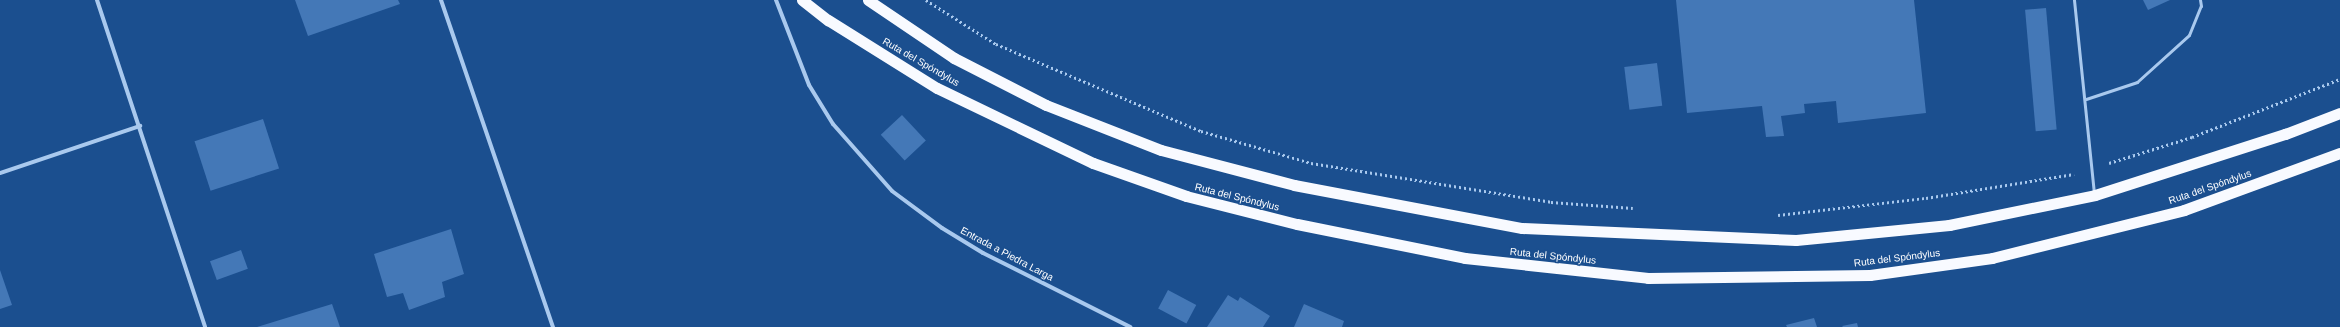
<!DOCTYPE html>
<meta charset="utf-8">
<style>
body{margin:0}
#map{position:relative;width:2340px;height:327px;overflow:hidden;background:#1b4f8f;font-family:Arial,sans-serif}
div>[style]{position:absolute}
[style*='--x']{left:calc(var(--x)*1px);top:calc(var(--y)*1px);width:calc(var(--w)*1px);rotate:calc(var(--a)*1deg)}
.building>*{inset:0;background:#4478b7;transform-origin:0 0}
.path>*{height:2.5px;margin-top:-1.25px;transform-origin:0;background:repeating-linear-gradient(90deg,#a9c9ee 0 2px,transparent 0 5px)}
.service>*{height:3px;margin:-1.5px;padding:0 1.5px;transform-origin:1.5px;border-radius:1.5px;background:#a9c9ee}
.minor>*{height:4px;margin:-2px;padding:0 2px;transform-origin:2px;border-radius:2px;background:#a9c9ee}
.trunk>*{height:11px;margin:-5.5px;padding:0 5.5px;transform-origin:5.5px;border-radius:5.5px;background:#f8faff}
span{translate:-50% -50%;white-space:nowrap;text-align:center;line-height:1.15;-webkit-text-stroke:3px #1b4f8f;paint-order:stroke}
.street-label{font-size:10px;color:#fff}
</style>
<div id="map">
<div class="building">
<div style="clip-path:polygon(295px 0,398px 0,400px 4px,308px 36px)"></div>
<div style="clip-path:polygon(1676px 0,1914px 0,1926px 113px,1838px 123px,1836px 101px,1804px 104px,1805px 113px,1781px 116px,1784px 136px,1766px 137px,1762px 106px,1687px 113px)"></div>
<div style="clip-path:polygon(2143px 0,2170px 0,2148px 10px)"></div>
<div style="left:2046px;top:8px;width:122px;height:21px;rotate:85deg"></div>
<div style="left:1657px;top:63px;width:43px;height:33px;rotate:83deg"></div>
<div style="left:902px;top:115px;width:35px;height:29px;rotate:47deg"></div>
<div style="left:263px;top:119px;width:52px;height:72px;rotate:72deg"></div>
<div style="clip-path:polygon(451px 229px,464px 274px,442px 282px,445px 297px,409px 310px,403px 293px,387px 297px,374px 254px)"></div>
<div style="left:241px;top:250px;width:20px;height:33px;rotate:70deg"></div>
<div style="clip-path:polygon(0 270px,12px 305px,0 309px)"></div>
<div style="left:1168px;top:290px;width:32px;height:21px;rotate:28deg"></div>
<div style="clip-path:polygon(1228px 295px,1238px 301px,1240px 297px,1270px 316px,1263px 327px,1207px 327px)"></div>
<div style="clip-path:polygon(332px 304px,340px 327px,257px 327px)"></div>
<div style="clip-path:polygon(1304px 304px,1344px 321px,1342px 327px,1294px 327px)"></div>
<div style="clip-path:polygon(1814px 318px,1817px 327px,1787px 327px,1786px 325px)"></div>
<div style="clip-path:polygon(1857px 323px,1858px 327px,1843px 327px,1842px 326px)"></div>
</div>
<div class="path">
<div style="--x:926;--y:0;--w:83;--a:32.2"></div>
<div style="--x:996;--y:44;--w:223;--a:23"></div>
<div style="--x:1201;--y:131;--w:115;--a:16.2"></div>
<div style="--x:1311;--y:163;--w:243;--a:9.2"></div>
<div style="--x:1551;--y:202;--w:82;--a:4.2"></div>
<div style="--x:2109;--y:163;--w:87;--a:-17.4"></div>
<div style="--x:2192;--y:137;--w:159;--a:-21.4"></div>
<div style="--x:1778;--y:215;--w:149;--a:-6.6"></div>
<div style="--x:1926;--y:198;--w:150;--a:-9.2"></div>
</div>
<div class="service">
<div style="--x:2074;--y:0;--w:194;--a:84.1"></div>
<div style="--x:2086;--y:99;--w:54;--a:-18.4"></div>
<div style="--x:2137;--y:82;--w:70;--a:-42.1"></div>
<div style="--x:2189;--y:35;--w:31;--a:-68"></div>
<div style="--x:2201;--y:6;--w:6;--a:-99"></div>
</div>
<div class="minor">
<div style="--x:97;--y:0;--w:344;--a:71.7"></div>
<div style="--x:441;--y:0;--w:346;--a:71.1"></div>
<div style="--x:776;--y:0;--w:91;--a:68.8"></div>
<div style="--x:809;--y:85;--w:46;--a:58.4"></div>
<div style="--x:833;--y:124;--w:89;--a:48.6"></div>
<div style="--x:892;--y:191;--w:62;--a:36.5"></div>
<div style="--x:942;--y:228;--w:48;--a:31.4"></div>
<div style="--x:983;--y:253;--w:165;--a:26.7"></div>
<div style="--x:0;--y:173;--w:148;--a:-18.6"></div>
</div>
<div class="trunk">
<div style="--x:802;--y:0;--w:33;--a:38"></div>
<div style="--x:828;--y:20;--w:128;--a:32"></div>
<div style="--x:937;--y:88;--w:173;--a:25.7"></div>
<div style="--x:1093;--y:163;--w:99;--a:19.5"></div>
<div style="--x:1186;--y:196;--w:114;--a:14.2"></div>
<div style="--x:1297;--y:224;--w:171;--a:11.4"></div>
<div style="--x:1465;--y:258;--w:184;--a:6.2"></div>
<div style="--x:1648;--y:278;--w:222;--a:-0.8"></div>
<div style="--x:1870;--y:275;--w:123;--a:-7.9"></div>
<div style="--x:1992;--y:258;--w:198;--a:-14"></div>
<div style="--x:2184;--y:210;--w:166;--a:-20.1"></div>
<div style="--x:868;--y:0;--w:104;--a:34"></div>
<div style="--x:954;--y:58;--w:103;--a:27.1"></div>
<div style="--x:1046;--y:105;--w:123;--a:21.4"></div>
<div style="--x:1161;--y:150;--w:138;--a:14.7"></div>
<div style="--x:1294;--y:185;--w:232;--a:10.7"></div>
<div style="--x:1522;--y:228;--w:274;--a:2.5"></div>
<div style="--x:1796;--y:240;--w:154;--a:-5.6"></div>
<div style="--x:1949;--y:225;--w:149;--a:-11.6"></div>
<div style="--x:2095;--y:195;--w:200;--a:-17.8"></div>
<div style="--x:2285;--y:134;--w:59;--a:-20.9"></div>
</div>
<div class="street-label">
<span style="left:921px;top:62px;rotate:30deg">Ruta del Spóndylus</span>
<span style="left:2210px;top:187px;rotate:-19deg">Ruta del Spóndylus</span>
<span style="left:1237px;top:197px;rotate:14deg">Ruta del Spóndylus</span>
<span style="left:1007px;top:254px;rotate:28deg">Entrada a Piedra Larga</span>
<span style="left:1553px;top:256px;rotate:6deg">Ruta del Spóndylus</span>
<span style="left:1897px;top:258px;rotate:-7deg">Ruta del Spóndylus</span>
</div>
</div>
